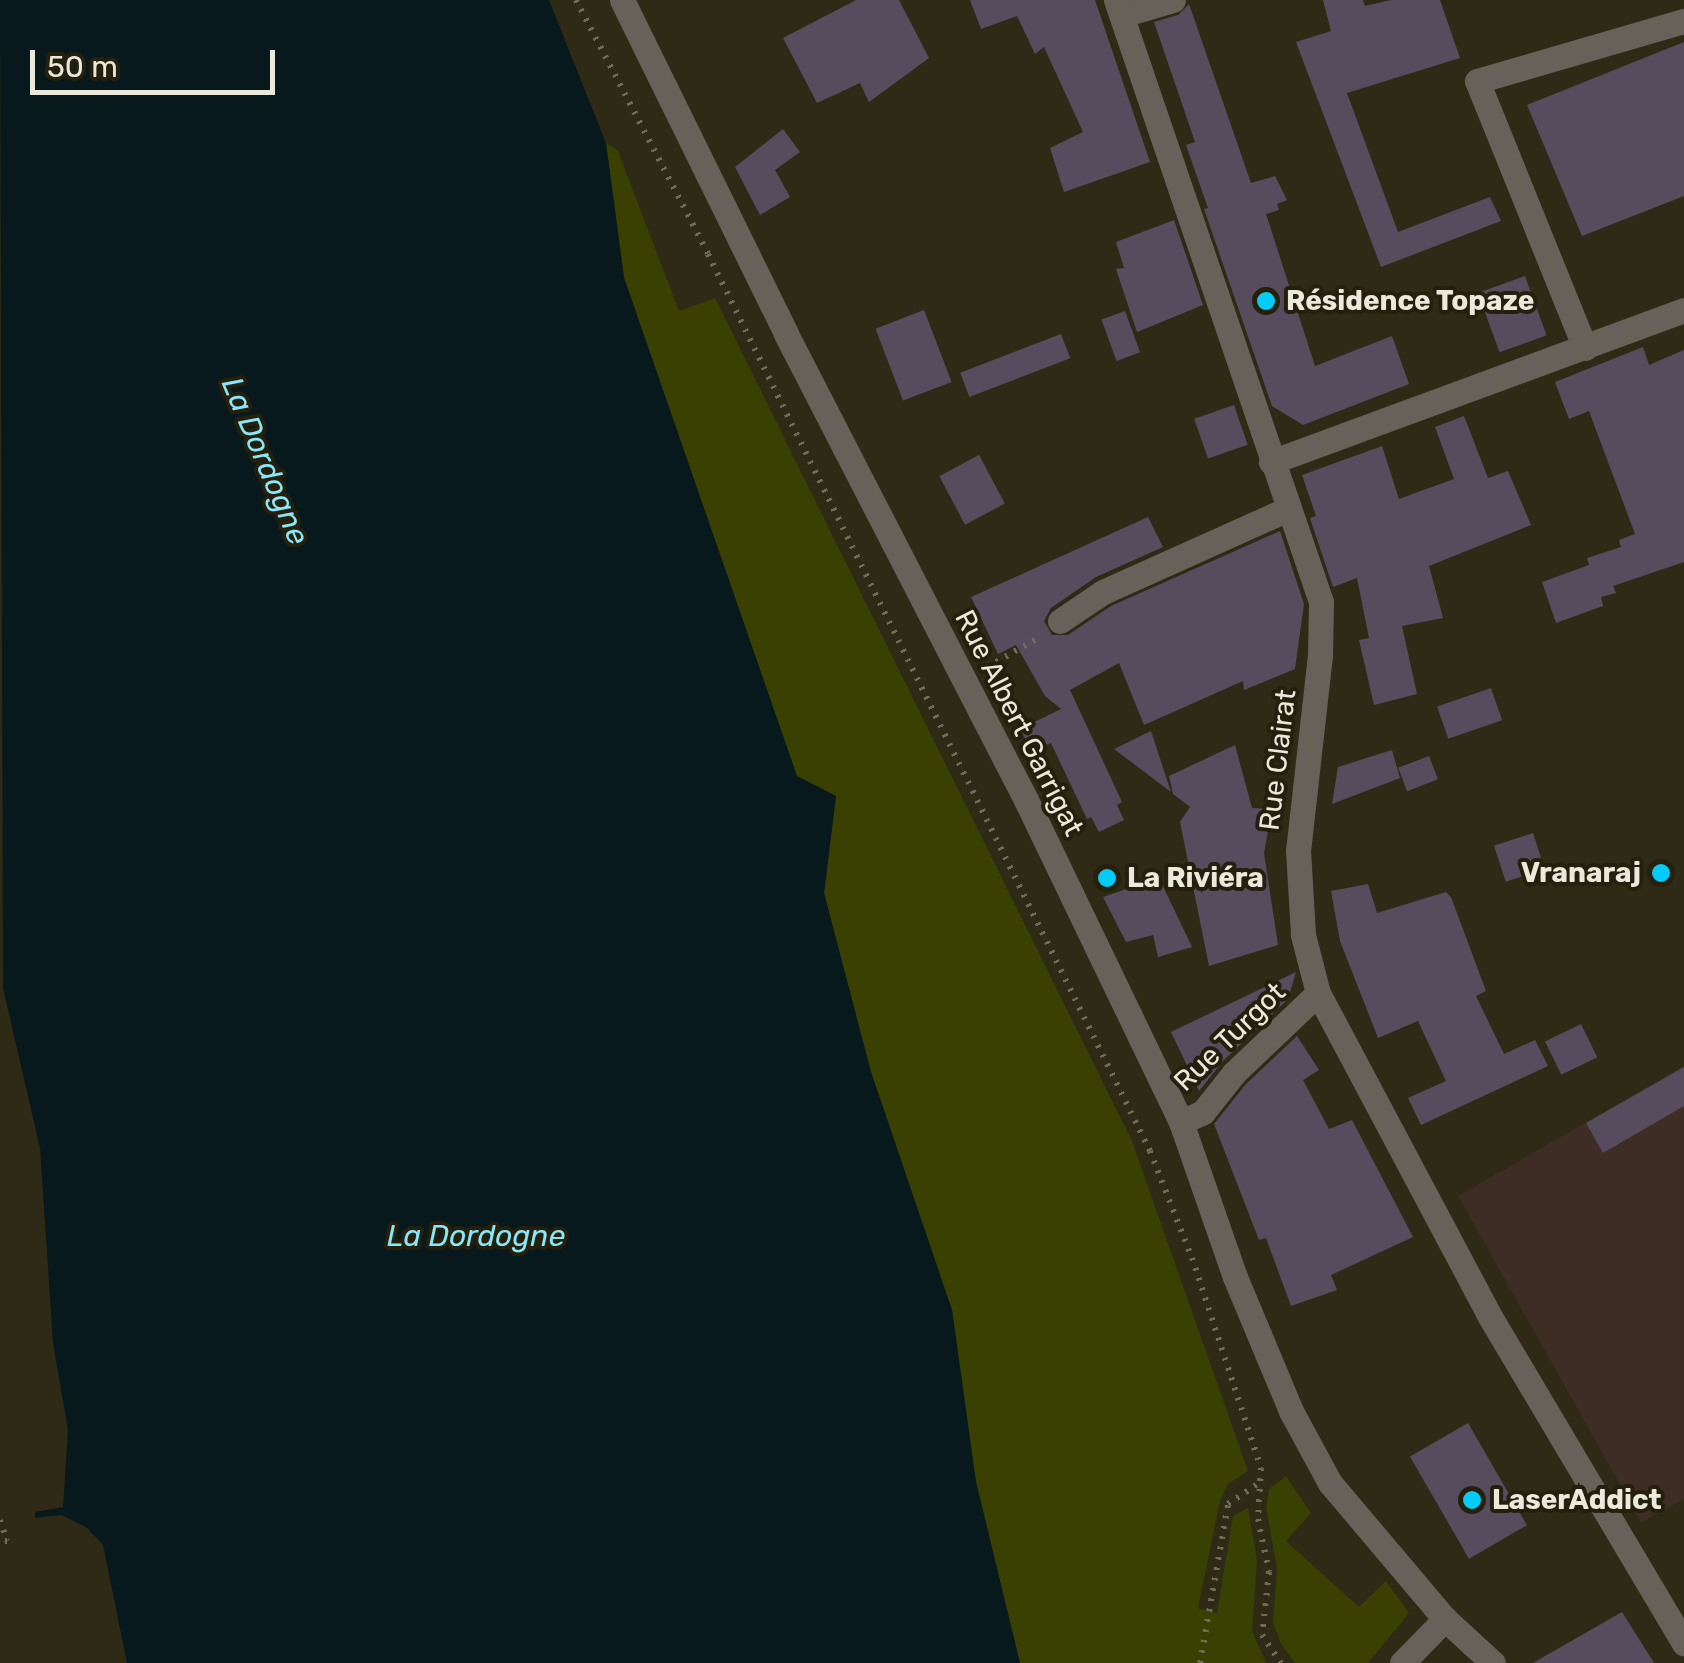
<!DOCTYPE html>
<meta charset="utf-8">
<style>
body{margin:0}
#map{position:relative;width:1684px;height:1663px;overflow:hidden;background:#2f2a16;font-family:Rubik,sans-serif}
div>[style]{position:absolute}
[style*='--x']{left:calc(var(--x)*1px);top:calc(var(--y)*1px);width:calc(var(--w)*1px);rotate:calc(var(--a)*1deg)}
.industrial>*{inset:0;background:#3e2d24}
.green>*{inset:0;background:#3a3f02}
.water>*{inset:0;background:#07191c}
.building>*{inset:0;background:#564c5e;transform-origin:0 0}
.path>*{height:6px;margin-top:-3px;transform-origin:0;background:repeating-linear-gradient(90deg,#6f6b59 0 2.5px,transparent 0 10.5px)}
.minor>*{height:25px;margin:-12.5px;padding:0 12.5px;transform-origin:12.5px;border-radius:12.5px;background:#686159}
.dots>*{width:28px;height:28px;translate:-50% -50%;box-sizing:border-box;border:5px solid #25200d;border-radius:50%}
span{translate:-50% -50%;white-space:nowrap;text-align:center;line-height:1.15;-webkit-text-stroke:8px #25200d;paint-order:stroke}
.poi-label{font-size:28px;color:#ebe8dc;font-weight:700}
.left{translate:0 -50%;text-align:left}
.right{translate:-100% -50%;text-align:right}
.street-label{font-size:28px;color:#ebe8dc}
.water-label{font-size:30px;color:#89e7fa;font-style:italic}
.scale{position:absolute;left:30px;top:50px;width:245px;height:45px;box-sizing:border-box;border:5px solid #ebe8dc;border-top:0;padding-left:12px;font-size:30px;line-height:35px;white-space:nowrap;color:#ebe8dc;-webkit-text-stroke:8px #25200d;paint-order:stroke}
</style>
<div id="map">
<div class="industrial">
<div style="clip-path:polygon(1684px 1066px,1684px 1499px,1641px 1522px,1458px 1196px)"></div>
</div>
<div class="green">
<div style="clip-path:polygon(606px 143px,618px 151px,679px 311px,715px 298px,1132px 1141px,1248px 1471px,1228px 1484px,1220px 1501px,1198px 1608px,1217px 1613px,1233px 1516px,1248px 1508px,1257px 1560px,1252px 1631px,1266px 1663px,1020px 1663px,976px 1482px,952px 1310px,871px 1072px,824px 893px,836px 796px,797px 777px,624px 277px)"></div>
<div style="clip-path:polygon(1286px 1476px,1311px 1513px,1286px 1541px,1359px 1607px,1386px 1581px,1409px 1613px,1368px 1663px,1295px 1663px,1281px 1644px,1273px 1622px,1277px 1569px,1266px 1507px,1269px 1489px)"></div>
</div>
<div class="water">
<div style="clip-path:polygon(0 0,549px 0,606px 143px,624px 278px,797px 776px,836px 796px,824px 893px,871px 1072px,952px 1310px,976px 1482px,1020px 1663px,127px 1663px,103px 1545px,87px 1528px,62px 1515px,35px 1518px,35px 1512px,63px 1507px,68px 1430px,53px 1343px,40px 1148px,3px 988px)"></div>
</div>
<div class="building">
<div style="clip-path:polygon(856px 0,899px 0,929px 58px,869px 102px,860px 83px,817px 103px,783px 38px)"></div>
<div style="clip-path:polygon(970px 0,1095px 0,1150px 162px,1064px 192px,1050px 148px,1083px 132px,1044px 47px,1035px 54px,1017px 16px,981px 29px)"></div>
<div style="clip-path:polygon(1323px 0,1363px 0,1365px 6px,1391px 0,1440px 0,1460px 58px,1347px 93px,1398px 232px,1490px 197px,1501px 221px,1381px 267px,1296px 42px,1331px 31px)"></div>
<div style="clip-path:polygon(1189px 4px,1251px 183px,1275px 176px,1287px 200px,1277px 204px,1279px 210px,1266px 214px,1315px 366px,1392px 336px,1409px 384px,1303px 425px,1272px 406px,1204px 209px,1208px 208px,1186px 145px,1195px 142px,1154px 22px,1178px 15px)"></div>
<div style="clip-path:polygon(1684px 42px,1684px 196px,1582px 236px,1527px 105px)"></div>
<div style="clip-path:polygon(783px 129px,800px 152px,775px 170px,790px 197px,760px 215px,735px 167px)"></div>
<div style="clip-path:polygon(1174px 220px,1203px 305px,1137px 332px,1116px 269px,1124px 268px,1116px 242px)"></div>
<div style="left:1525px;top:276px;width:63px;height:50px;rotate:70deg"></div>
<div style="left:924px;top:310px;width:77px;height:52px;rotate:69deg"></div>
<div style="left:1125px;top:311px;width:44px;height:25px;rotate:70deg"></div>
<div style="left:1061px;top:334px;width:26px;height:108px;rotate:69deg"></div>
<div style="clip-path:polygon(1643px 347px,1649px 365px,1684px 350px,1684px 562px,1613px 586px,1616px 593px,1601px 597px,1603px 606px,1556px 623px,1542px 582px,1589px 565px,1587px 558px,1621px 547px,1619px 540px,1635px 534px,1589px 411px,1569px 419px,1555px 382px)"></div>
<div style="left:1234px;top:405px;width:42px;height:42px;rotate:71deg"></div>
<div style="clip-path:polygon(1464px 416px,1488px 478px,1508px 471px,1531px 525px,1429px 566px,1443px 618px,1402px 626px,1417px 694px,1374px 705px,1359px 640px,1369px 638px,1357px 578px,1333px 587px,1310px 518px,1316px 516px,1302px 475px,1382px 446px,1399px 499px,1454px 479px,1435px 427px)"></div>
<div style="left:979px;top:455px;width:55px;height:45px;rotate:62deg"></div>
<div style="clip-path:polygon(1148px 517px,1163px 547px,1096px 577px,1051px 608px,1044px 621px,1052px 635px,1068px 635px,1111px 606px,1280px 531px,1304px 604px,1298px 647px,1295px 669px,1244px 690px,1243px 681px,1144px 725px,1119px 663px,1070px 690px,1122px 802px,1117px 805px,1124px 820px,1099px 832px,1091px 817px,1087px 819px,1051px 743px,1032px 751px,1020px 729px,1061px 709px,1045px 696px,1016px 645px,998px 654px,971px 597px)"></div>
<div style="left:1491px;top:688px;width:34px;height:57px;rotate:71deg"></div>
<div style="clip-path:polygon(1151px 731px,1171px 792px,1114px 749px)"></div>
<div style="clip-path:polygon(1235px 745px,1252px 808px,1272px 809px,1264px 853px,1278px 945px,1209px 966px,1180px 822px,1190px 807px,1173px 794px,1169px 776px)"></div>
<div style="clip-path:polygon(1392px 750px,1400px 778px,1332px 804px,1338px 767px)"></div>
<div style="left:1429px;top:756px;width:25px;height:33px;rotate:69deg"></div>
<div style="left:1533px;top:833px;width:38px;height:41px;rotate:72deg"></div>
<div style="clip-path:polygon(1159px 878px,1192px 947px,1158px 957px,1153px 935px,1126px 942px,1103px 897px)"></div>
<div style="clip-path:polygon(1368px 884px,1377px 913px,1446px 892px,1451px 897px,1486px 991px,1476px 996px,1504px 1054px,1535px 1040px,1548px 1066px,1421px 1125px,1408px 1098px,1446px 1081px,1418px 1021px,1378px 1038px,1340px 941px,1331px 891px)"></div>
<div style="clip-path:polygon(1296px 972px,1288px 999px,1223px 1061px,1199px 1091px,1171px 1032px)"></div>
<div style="left:1581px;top:1024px;width:37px;height:40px;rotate:64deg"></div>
<div style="clip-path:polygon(1297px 1036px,1319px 1070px,1303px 1080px,1329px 1129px,1352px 1120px,1413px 1237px,1331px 1275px,1337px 1290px,1291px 1306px,1266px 1238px,1259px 1240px,1214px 1124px,1246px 1084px)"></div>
<div style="clip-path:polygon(1684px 1067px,1684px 1106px,1603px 1153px,1586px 1123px)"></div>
<div style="left:1468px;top:1423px;width:118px;height:67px;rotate:60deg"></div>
<div style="clip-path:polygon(1622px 1612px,1654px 1663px,1533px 1663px)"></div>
</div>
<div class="path">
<div style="--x:576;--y:0;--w:286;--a:62.5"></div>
<div style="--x:708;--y:254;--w:1000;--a:63.77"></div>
<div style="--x:1150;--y:1151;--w:115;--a:68.6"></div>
<div style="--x:1192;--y:1258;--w:221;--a:71.8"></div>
<div style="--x:1261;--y:1468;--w:51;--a:93.4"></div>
<div style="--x:1258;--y:1519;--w:54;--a:78.3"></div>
<div style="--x:1269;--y:1572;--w:63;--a:96.3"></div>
<div style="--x:1262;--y:1635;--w:34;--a:56"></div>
<div style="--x:987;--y:667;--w:63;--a:-29.4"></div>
<div style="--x:0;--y:1520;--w:22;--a:72"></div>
<div style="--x:7;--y:1541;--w:7;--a:180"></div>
<div style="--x:1200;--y:1663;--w:161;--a:-80"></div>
<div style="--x:1228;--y:1504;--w:37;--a:-34"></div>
</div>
<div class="minor">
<div style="--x:622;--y:0;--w:372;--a:63.8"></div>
<div style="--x:786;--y:334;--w:524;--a:62.75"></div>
<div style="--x:1026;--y:800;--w:357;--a:64.3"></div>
<div style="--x:1181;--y:1122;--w:164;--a:70.8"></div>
<div style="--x:1235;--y:1277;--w:145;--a:67.3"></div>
<div style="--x:1291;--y:1411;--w:82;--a:61.6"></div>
<div style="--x:1330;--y:1483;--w:178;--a:49.8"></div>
<div style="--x:1445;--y:1619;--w:65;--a:42.5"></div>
<div style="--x:1116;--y:0;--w:636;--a:71.19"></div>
<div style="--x:1321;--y:602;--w:53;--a:91.1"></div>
<div style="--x:1320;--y:655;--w:196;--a:96.4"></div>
<div style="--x:1298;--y:850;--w:85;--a:86.6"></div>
<div style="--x:1303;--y:935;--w:60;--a:75.5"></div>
<div style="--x:1318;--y:993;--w:365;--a:62"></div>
<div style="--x:1489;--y:1315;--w:382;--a:59.3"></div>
<div style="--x:1122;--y:15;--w:53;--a:-16.4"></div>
<div style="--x:1585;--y:348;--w:288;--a:-112"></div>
<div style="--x:1477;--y:81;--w:216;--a:-16.2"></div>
<div style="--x:1271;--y:462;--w:440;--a:-20.2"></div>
<div style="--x:1060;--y:621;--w:52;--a:-34"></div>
<div style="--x:1103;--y:592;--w:203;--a:-24.2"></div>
<div style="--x:1181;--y:1122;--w:24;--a:-24"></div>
<div style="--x:1203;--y:1112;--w:50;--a:-51.5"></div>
<div style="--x:1234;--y:1073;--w:116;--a:-43.6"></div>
<div style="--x:1402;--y:1663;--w:62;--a:-45.7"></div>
</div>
<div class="dots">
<div style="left:1266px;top:301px;background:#05cbf9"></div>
<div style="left:1661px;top:873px;background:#05cbf9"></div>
<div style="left:1107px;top:878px;background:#05cbf9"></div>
<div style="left:1472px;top:1500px;background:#05cbf9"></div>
</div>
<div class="poi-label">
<span class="left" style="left:1286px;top:301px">Résidence Topaze</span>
<span class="right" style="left:1641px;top:873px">Vranaraj</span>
<span class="left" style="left:1127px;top:878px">La Riviéra</span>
<span class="left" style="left:1492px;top:1500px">LaserAddict</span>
</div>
<div class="street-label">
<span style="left:1019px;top:723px;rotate:63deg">Rue Albert Garrigat</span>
<span style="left:1278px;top:760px;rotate:-83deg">Rue Clairat</span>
<span style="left:1230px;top:1037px;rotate:-44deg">Rue Turgot</span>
</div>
<div class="water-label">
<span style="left:265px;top:461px;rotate:67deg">La Dordogne</span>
<span style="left:476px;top:1236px">La Dordogne</span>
</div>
<div class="scale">50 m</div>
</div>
